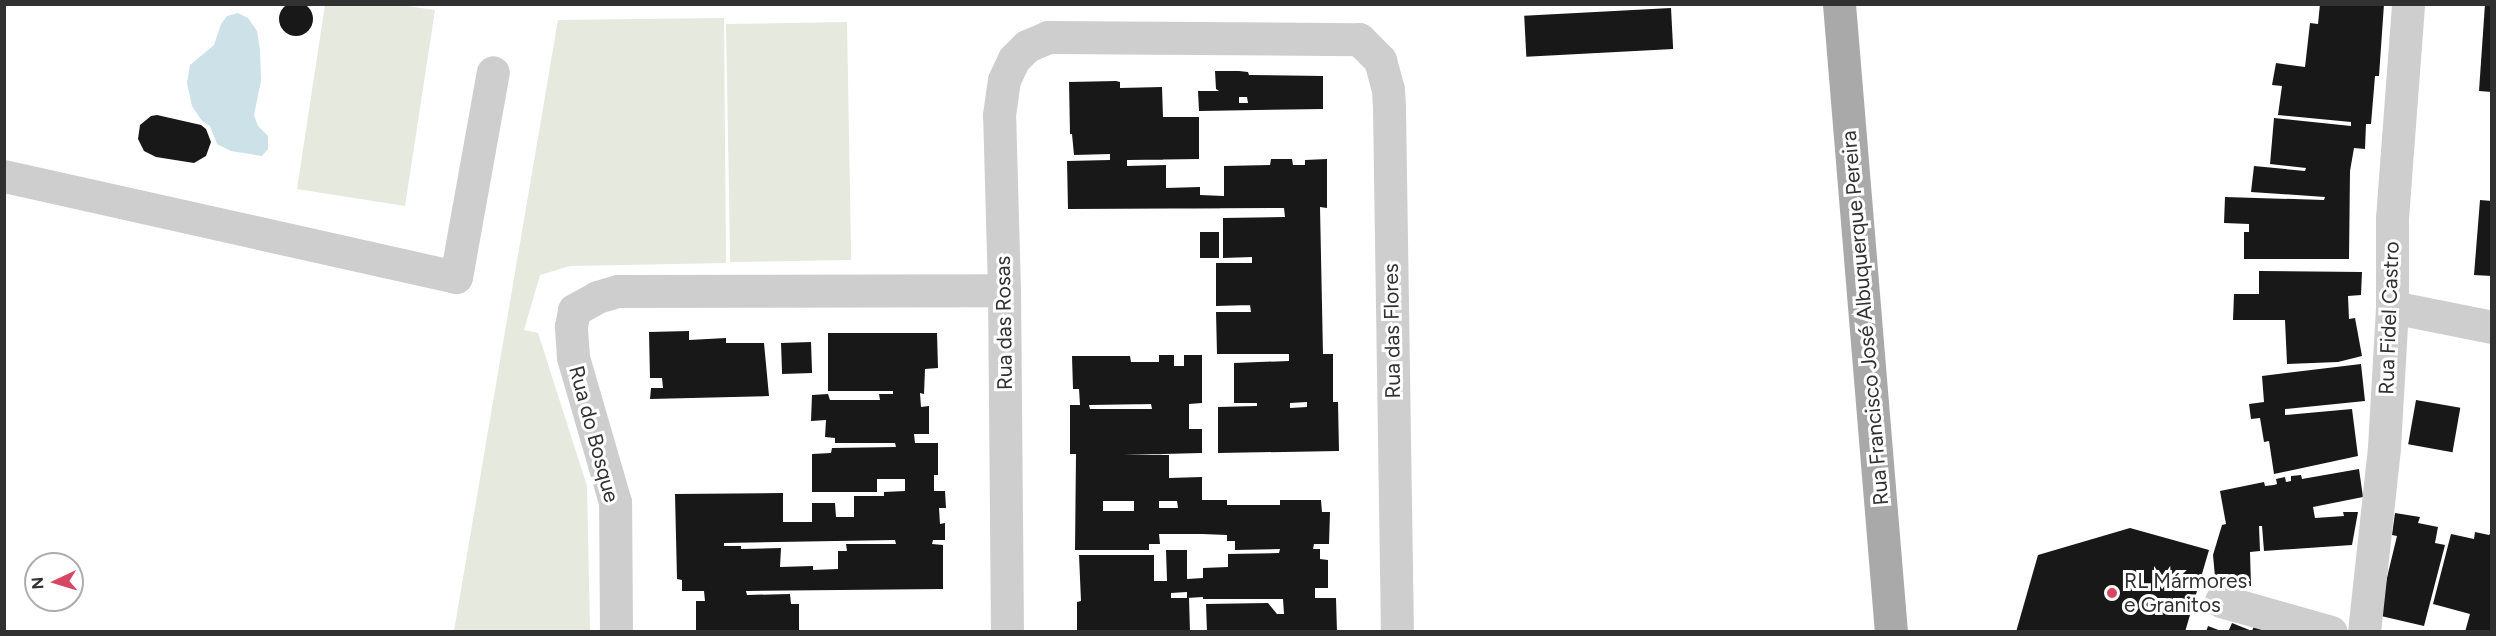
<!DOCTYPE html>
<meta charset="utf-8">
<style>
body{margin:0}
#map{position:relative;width:2496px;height:636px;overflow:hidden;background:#fff;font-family:Figtree,sans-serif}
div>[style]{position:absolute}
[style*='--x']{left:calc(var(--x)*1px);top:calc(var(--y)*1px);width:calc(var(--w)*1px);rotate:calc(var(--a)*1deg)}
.green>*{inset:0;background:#e5e9de;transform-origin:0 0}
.water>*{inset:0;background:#cce1e8}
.building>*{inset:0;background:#181818;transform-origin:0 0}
.round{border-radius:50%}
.minor>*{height:33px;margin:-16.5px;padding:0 16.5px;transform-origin:16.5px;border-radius:16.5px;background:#cecece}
.major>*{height:33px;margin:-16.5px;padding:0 16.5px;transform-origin:16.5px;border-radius:16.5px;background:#a9a9a9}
.dots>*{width:16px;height:16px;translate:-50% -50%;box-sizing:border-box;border:3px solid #fff;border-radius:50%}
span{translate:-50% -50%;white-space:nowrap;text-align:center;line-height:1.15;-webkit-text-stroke:6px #fff;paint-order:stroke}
.street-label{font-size:21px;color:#313131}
.poi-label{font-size:21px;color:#313131}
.left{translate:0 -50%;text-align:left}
.frame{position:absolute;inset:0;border:6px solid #313131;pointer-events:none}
.north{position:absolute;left:24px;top:552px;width:60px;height:60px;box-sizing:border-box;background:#fff;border:2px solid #adadad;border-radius:50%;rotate:266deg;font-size:16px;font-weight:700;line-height:24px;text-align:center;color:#313131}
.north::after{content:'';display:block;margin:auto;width:21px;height:27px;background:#d54762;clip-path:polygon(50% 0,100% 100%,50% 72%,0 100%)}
</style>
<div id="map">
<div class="green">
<div style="clip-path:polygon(325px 5px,399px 5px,435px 10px,405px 206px,297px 189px)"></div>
<div style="clip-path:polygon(724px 18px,726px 263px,570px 266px,540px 275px,524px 330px,538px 333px,587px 486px,590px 631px,454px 631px,558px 20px)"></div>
<div style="left:847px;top:22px;width:238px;height:121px;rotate:89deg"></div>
</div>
<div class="water">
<div style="clip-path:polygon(238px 13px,248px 18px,257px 31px,260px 50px,261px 81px,254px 115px,258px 126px,268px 136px,268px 149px,262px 156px,231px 151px,217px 144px,210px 126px,202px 121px,192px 106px,187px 83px,190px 65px,214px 45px,221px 24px,227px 16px)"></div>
</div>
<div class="building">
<div class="round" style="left:279px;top:2px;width:34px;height:34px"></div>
<div style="clip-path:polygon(2320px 4px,2384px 4px,2379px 76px,2375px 76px,2371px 124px,2366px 124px,2365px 149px,2354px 148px,2350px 171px,2349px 259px,2244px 259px,2244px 232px,2249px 232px,2249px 224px,2224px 223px,2225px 197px,2324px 200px,2325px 197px,2251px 192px,2254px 166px,2305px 171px,2306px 168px,2270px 164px,2274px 118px,2351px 126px,2351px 122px,2278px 115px,2282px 86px,2272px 85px,2276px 63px,2305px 67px,2310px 23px,2318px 24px)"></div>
<div style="clip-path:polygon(2485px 4px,2492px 4px,2492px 92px,2479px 91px)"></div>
<div style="left:1671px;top:8px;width:41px;height:147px;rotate:87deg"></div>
<div style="clip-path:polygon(evenodd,1215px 71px,1239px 71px,1248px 72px,1249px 75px,1323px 76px,1323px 109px,1199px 111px,1198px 91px,1219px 91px,1216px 89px,1215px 71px,1239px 97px,1247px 97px,1248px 103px,1239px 103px,1239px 97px)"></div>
<div style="clip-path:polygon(evenodd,1116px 81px,1120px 82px,1120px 88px,1162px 87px,1163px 117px,1199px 117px,1199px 159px,1127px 160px,1127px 166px,1166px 165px,1166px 188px,1200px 187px,1200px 195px,1224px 196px,1224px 166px,1270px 165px,1271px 159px,1292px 159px,1293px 165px,1305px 165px,1305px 160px,1327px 159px,1327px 208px,1320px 207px,1323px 354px,1333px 354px,1333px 402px,1338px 402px,1339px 451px,1218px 453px,1218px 407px,1257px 406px,1257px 403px,1234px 403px,1234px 363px,1289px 361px,1289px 354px,1217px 354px,1216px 312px,1251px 312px,1250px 305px,1216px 306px,1216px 263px,1252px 263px,1252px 257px,1223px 258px,1223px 218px,1285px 217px,1284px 208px,1068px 209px,1067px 161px,1110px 160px,1110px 154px,1074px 155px,1072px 134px,1070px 134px,1069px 82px,1116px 81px,1307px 402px,1307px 407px,1290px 408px,1290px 403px,1307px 402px)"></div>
<div style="clip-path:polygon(157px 115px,201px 125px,206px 129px,211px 142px,206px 156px,194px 163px,156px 157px,144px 151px,138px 139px,140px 125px,151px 116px)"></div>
<div style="clip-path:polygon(2480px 200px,2492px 201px,2492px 276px,2474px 275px)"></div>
<div style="left:1200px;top:232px;width:19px;height:26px"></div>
<div style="clip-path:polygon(2259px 271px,2362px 272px,2361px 295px,2348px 296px,2349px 319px,2355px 318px,2362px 356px,2338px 362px,2287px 364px,2285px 320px,2233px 320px,2234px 294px,2259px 294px)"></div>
<div style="clip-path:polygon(689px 331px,689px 340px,726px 338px,726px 343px,764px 343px,769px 396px,650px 399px,651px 388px,663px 388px,662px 378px,650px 378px,649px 332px)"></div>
<div style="clip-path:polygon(evenodd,828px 333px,937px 333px,938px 368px,925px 369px,924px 394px,920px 393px,921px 407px,929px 406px,929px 434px,914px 434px,915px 443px,938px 443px,938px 475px,934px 475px,934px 491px,945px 491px,946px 508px,939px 508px,940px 524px,945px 523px,945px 540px,933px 540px,932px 544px,943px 545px,943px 589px,746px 591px,747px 595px,790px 594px,791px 604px,799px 604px,799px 632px,696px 630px,696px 601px,705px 601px,704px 591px,682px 591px,682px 580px,677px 579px,675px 494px,783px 493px,783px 522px,812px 522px,812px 503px,835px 503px,836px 517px,854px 517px,854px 496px,884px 496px,884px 492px,905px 491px,905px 479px,877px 479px,877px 492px,812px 492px,812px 454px,831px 453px,832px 448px,896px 447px,895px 443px,835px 443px,835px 438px,825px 437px,826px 420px,811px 421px,812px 395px,828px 394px,830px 400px,880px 400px,879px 394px,893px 394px,893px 391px,828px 391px,828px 333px,895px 540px,896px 544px,846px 544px,847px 551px,838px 551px,838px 569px,813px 570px,813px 566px,780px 567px,781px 548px,741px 549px,741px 546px,724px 546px,724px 543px,895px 540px)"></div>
<div style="left:811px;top:342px;width:31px;height:30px;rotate:88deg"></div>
<div style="clip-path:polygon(evenodd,1159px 355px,1174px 355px,1174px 366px,1184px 366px,1184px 355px,1202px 355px,1202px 403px,1189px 404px,1189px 429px,1202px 429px,1202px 453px,1123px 455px,1169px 455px,1169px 478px,1202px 477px,1202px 500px,1227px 500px,1227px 505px,1280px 505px,1280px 500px,1321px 500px,1322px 512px,1330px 512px,1329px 544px,1314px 544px,1313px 549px,1320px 549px,1320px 559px,1328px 560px,1328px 588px,1315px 588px,1315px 598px,1336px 598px,1337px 632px,1207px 632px,1206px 604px,1268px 603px,1277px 614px,1284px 614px,1283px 599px,1203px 599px,1203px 597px,1187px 598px,1187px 592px,1171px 593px,1171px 598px,1189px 598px,1190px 632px,1077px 632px,1077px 602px,1081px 601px,1079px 555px,1154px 555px,1154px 581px,1167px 581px,1166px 550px,1187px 550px,1187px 579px,1203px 578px,1203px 568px,1228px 567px,1228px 554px,1279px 553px,1280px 549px,1235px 550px,1235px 541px,1227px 541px,1227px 535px,1202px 534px,1159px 534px,1160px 544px,1149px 544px,1149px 550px,1075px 550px,1076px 454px,1070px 454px,1070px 405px,1080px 405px,1079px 389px,1073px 389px,1072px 356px,1130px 356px,1131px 362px,1159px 362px,1159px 355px,1151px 404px,1152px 409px,1090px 409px,1089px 405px,1151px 404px,1159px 355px,1103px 501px,1134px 501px,1134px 511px,1103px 511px,1103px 501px,1159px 355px,1159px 501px,1177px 501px,1178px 508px,1159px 508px,1159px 501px)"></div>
<div style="clip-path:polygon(2361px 364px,2365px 401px,2285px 409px,2285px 415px,2352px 409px,2358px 456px,2274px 474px,2269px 441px,2264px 442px,2260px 418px,2251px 419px,2249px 404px,2264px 402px,2262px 376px)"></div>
<div style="left:2416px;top:400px;width:45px;height:45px;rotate:10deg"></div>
<div style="clip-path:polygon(2359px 469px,2363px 497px,2313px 507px,2315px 518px,2344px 516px,2343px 512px,2358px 512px,2352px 545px,2264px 551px,2262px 526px,2259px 526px,2260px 551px,2250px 552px,2251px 586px,2216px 588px,2213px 555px,2222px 525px,2226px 524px,2220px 491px,2264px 482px,2265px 486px,2274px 485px,2277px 484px,2276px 479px,2285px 477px,2286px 482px,2291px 481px,2291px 476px,2301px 475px,2302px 479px)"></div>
<div style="clip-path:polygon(2395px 513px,2420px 517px,2418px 523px,2438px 527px,2435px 543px,2445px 545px,2424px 626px,2381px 616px,2383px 594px,2397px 536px,2392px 535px)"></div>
<div style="clip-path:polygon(2130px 528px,2209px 550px,2185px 632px,2016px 632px,2038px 555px)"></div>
<div style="clip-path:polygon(2492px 531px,2492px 632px,2465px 632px,2470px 614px,2433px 604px,2451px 534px,2474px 539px,2475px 532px,2489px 535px)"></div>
<div style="clip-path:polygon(2232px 623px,2252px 631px,2254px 626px,2268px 632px,2228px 632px)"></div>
<div style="clip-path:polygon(2208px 626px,2221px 631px,2221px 632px,2206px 632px)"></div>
</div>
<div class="minor">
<div style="--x:4;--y:176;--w:463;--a:12.6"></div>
<div style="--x:456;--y:277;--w:208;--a:-79.8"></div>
<div style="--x:2392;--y:307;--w:102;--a:11.3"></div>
<div style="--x:2221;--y:601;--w:114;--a:15.7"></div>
<div style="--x:616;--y:632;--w:130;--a:-90.4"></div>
<div style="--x:615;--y:502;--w:151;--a:-106.2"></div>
<div style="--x:573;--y:357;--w:31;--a:-94"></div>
<div style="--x:571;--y:326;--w:16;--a:-79"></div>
<div style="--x:574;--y:310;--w:26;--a:-29"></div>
<div style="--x:597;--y:297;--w:22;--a:-16"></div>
<div style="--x:618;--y:291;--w:386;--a:-0.1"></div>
<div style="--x:1007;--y:632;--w:342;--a:-90.5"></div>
<div style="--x:1004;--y:290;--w:175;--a:-91.6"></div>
<div style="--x:999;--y:115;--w:35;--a:-82"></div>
<div style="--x:1004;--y:80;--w:23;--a:-65"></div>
<div style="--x:1014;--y:59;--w:18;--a:-45"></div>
<div style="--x:1027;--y:46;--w:23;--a:-23"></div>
<div style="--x:1048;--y:37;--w:311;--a:0.4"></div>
<div style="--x:1359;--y:39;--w:30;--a:45"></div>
<div style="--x:1380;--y:60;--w:30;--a:75"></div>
<div style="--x:1388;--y:89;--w:19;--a:87"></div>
<div style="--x:1389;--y:108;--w:524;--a:89.13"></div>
<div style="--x:2364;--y:632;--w:186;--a:-83.8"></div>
<div style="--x:2384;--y:447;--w:140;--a:-86.7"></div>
<div style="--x:2392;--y:307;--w:89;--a:-90"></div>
<div style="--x:2392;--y:218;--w:215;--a:-85.7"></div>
</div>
<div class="major">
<div style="--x:1839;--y:4;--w:630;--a:85.27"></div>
</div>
<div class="dots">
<div style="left:2112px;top:593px;background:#d54762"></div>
</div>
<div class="street-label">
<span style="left:1865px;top:318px;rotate:-95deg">Rua Francisco José Albuquerque Pereira</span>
<span style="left:2389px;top:318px;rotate:-88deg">Rua Fidel Castro</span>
<span style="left:1004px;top:323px;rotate:-91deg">Rua das Rosas</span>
<span style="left:1392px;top:331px;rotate:-91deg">Rua das Flores</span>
<span style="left:594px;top:434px;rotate:75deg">Rua do Bosque</span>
</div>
<div class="poi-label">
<span class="left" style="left:2124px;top:593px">RL Mármores<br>e Granitos</span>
</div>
<div class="frame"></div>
<div class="north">N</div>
</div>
